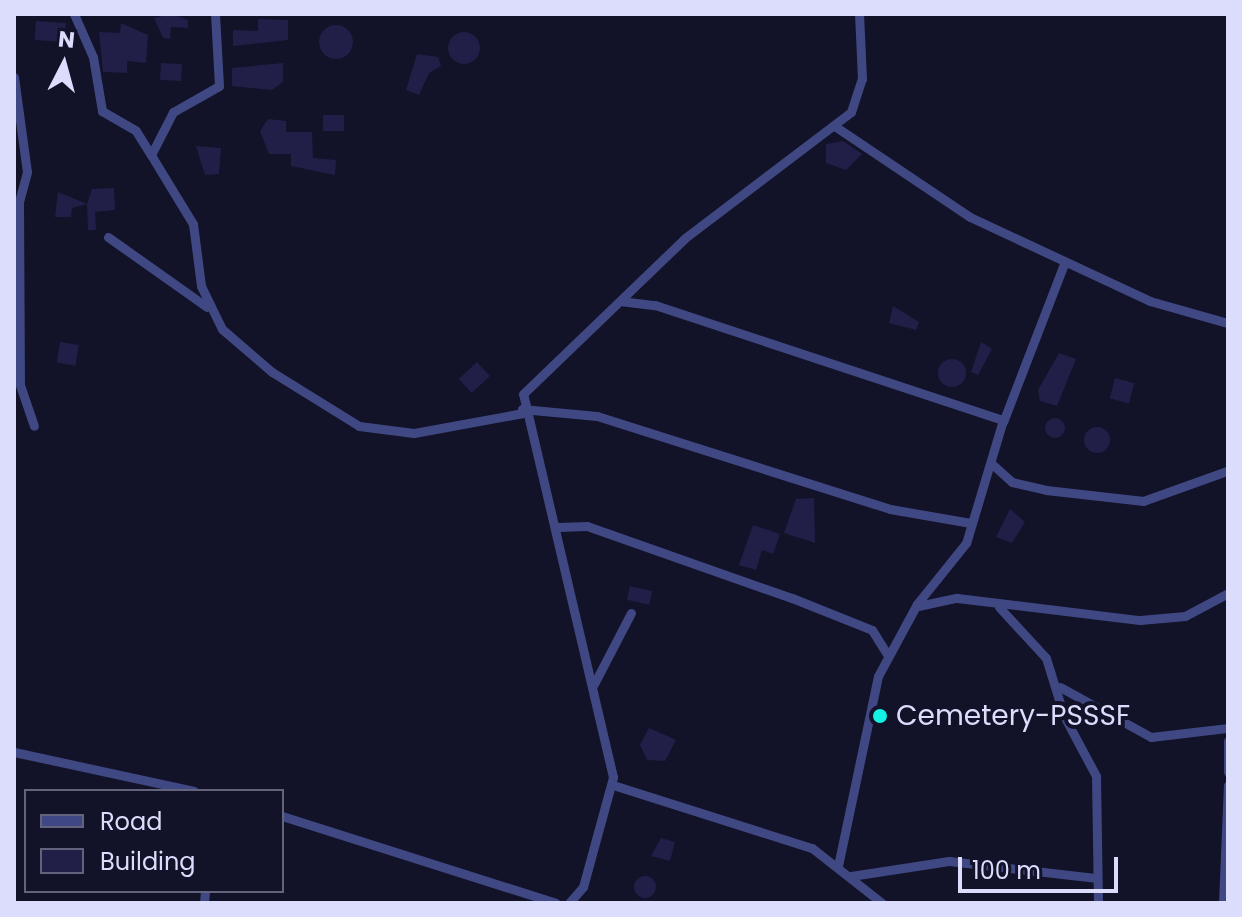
<!DOCTYPE html>
<style>
body{margin:0}
#map{position:relative;width:1242px;height:917px;overflow:hidden;background:#121228;font-family:Poppins,sans-serif}
div>[style]{position:absolute}
[style*='--x']{left:calc(var(--x)*1px);top:calc(var(--y)*1px);width:calc(var(--w)*1px);rotate:calc(var(--a)*1deg)}
.building>*{inset:0;background:#211f48;transform-origin:0 0}
.round{border-radius:50%}
.minor>*{height:9px;margin:-4.5px;padding:0 4.5px;transform-origin:4.5px;border-radius:4.5px;background:#404884}
.dots>*{width:22px;height:22px;translate:-50% -50%;box-sizing:border-box;border:4px solid #121228;border-radius:50%}
span{translate:-50% -50%;white-space:nowrap;text-align:center;line-height:1.15;-webkit-text-stroke:8px #121228;paint-order:stroke}
.poi-label{font-size:28px;color:#dcddfd}
.left{translate:0 -50%;text-align:left}
.frame{position:absolute;inset:0;border:16px solid #dcddfd;pointer-events:none}
.legend{position:absolute;left:24px;top:789px;width:260px;height:104px;box-sizing:border-box;background:#121228;border:2px solid #63637d;margin:0;padding:10px 14px;list-style:none;font-size:24px;color:#dcddfd}
.legend li{display:flex;align-items:center;gap:16px;height:40px}
.legend b{width:40px;border:2px solid #63637d}
.north{position:absolute;left:24px;top:24px;width:80px;height:80px;-webkit-text-stroke:6px #121228;paint-order:stroke;rotate:6deg;font-size:22px;font-weight:700;line-height:32px;text-align:center;color:#dcddfd}
.north::after{content:'';display:block;margin:auto;width:28px;height:36px;background:#dcddfd;clip-path:polygon(50% 0,100% 100%,50% 72%,0 100%)}
.scale{position:absolute;left:958px;top:857px;width:160px;height:36px;box-sizing:border-box;border:4px solid #dcddfd;border-top:0;padding-left:10px;font-size:24px;line-height:28px;white-space:nowrap;color:#dcddfd;-webkit-text-stroke:6px #121228;paint-order:stroke}
</style>
<div id="map">
<div class="building">
<div style="clip-path:polygon(172px 14px,188px 20px,188px 28px,171px 27px,170px 39px,163px 38px,154px 18px)"></div>
<div style="clip-path:polygon(258px 19px,288px 20px,288px 40px,233px 46px,233px 30px,258px 31px)"></div>
<div style="left:36px;top:21px;width:30px;height:19px;rotate:4deg"></div>
<div style="clip-path:polygon(121px 23px,148px 35px,146px 63px,127px 61px,127px 73px,103px 72px,99px 32px,120px 33px)"></div>
<div class="round" style="left:319px;top:25px;width:34px;height:34px"></div>
<div class="round" style="left:448px;top:32px;width:32px;height:32px"></div>
<div style="clip-path:polygon(417px 54px,438px 57px,441px 66px,429px 73px,419px 95px,406px 90px)"></div>
<div style="left:161px;top:63px;width:21px;height:17px;rotate:3deg"></div>
<div style="clip-path:polygon(283px 63px,283px 82px,272px 90px,232px 86px,232px 68px)"></div>
<div style="left:323px;top:115px;width:21px;height:16px"></div>
<div style="clip-path:polygon(268px 119px,286px 121px,286px 132px,312px 132px,313px 158px,336px 160px,335px 175px,291px 166px,291px 154px,269px 154px,260px 131px)"></div>
<div style="clip-path:polygon(843px 141px,862px 154px,846px 170px,826px 163px,826px 144px)"></div>
<div style="clip-path:polygon(196px 146px,221px 148px,219px 174px,205px 175px)"></div>
<div style="clip-path:polygon(114px 188px,115px 210px,95px 212px,96px 230px,88px 230px,87px 204px,72px 208px,71px 217px,55px 217px,58px 192px,87px 204px,92px 189px)"></div>
<div style="clip-path:polygon(893px 306px,919px 322px,916px 330px,889px 323px)"></div>
<div style="left:60px;top:342px;width:19px;height:21px;rotate:9deg"></div>
<div style="clip-path:polygon(981px 342px,992px 349px,978px 375px,971px 372px)"></div>
<div style="clip-path:polygon(1059px 353px,1076px 359px,1057px 406px,1040px 401px,1038px 390px)"></div>
<div class="round" style="left:938px;top:359px;width:28px;height:28px"></div>
<div style="left:477px;top:362px;width:19px;height:25px;rotate:47deg"></div>
<div style="left:1115px;top:378px;width:20px;height:21px;rotate:15deg"></div>
<div class="round" style="left:1045px;top:418px;width:20px;height:20px"></div>
<div class="round" style="left:1084px;top:427px;width:26px;height:26px"></div>
<div style="clip-path:polygon(814px 498px,815px 543px,784px 533px,796px 499px)"></div>
<div style="clip-path:polygon(1010px 509px,1025px 522px,1012px 543px,996px 537px)"></div>
<div style="clip-path:polygon(753px 525px,780px 534px,773px 554px,762px 550px,756px 570px,739px 565px)"></div>
<div style="left:630px;top:586px;width:23px;height:14px;rotate:13deg"></div>
<div style="clip-path:polygon(649px 728px,676px 740px,665px 761px,647px 760px,640px 745px)"></div>
<div style="clip-path:polygon(661px 838px,675px 842px,670px 861px,651px 856px)"></div>
<div class="round" style="left:634px;top:876px;width:22px;height:22px"></div>
</div>
<div class="minor">
<div style="--x:74;--y:14;--w:47;--a:66.2"></div>
<div style="--x:93;--y:57;--w:55;--a:80.5"></div>
<div style="--x:102;--y:111;--w:39;--a:30"></div>
<div style="--x:136;--y:131;--w:28;--a:58"></div>
<div style="--x:215;--y:14;--w:72;--a:86.8"></div>
<div style="--x:219;--y:86;--w:53;--a:150.5"></div>
<div style="--x:173;--y:112;--w:48;--a:117.1"></div>
<div style="--x:151;--y:155;--w:81;--a:58.7"></div>
<div style="--x:193;--y:224;--w:63;--a:82.6"></div>
<div style="--x:201;--y:286;--w:48;--a:64"></div>
<div style="--x:222;--y:329;--w:66;--a:40.7"></div>
<div style="--x:272;--y:372;--w:102;--a:31.8"></div>
<div style="--x:359;--y:426;--w:55;--a:7.3"></div>
<div style="--x:414;--y:433;--w:111;--a:-10.4"></div>
<div style="--x:14;--y:77;--w:96;--a:82.2"></div>
<div style="--x:27;--y:172;--w:30;--a:105"></div>
<div style="--x:19;--y:201;--w:184;--a:89.7"></div>
<div style="--x:20;--y:385;--w:43;--a:71.1"></div>
<div style="--x:836;--y:127;--w:161;--a:33.9"></div>
<div style="--x:970;--y:217;--w:199;--a:25"></div>
<div style="--x:1150;--y:301;--w:81;--a:15.8"></div>
<div style="--x:108;--y:237;--w:121;--a:35.3"></div>
<div style="--x:620;--y:301;--w:35;--a:7"></div>
<div style="--x:655;--y:305;--w:367;--a:18.3"></div>
<div style="--x:1003;--y:420;--w:128;--a:106.7"></div>
<div style="--x:966;--y:543;--w:78;--a:128.8"></div>
<div style="--x:917;--y:604;--w:82;--a:118.4"></div>
<div style="--x:878;--y:676;--w:194;--a:101.9"></div>
<div style="--x:522;--y:409;--w:75;--a:5.3"></div>
<div style="--x:597;--y:416;--w:307;--a:17.6"></div>
<div style="--x:890;--y:509;--w:82;--a:9.8"></div>
<div style="--x:1003;--y:422;--w:169;--a:-68.9"></div>
<div style="--x:992;--y:464;--w:27;--a:42"></div>
<div style="--x:1012;--y:482;--w:35;--a:13"></div>
<div style="--x:1046;--y:490;--w:98;--a:6.5"></div>
<div style="--x:1143;--y:501;--w:89;--a:-19.7"></div>
<div style="--x:558;--y:527;--w:29;--a:-2"></div>
<div style="--x:587;--y:526;--w:217;--a:19.4"></div>
<div style="--x:792;--y:598;--w:86;--a:21.8"></div>
<div style="--x:872;--y:630;--w:28;--a:58"></div>
<div style="--x:918;--y:606;--w:40;--a:-12"></div>
<div style="--x:957;--y:598;--w:184;--a:6.9"></div>
<div style="--x:1140;--y:620;--w:45;--a:-5.1"></div>
<div style="--x:1185;--y:616;--w:49;--a:-28.1"></div>
<div style="--x:999;--y:607;--w:69;--a:47.3"></div>
<div style="--x:1046;--y:658;--w:61;--a:72.8"></div>
<div style="--x:1064;--y:716;--w:68;--a:61.9"></div>
<div style="--x:1096;--y:776;--w:127;--a:89.1"></div>
<div style="--x:594;--y:684;--w:80;--a:-62.5"></div>
<div style="--x:1060;--y:687;--w:104;--a:28.8"></div>
<div style="--x:1151;--y:737;--w:78;--a:-6.7"></div>
<div style="--x:1228;--y:741;--w:31;--a:90"></div>
<div style="--x:14;--y:752;--w:184;--a:12.2"></div>
<div style="--x:613;--y:785;--w:209;--a:17.6"></div>
<div style="--x:812;--y:848;--w:89;--a:38.2"></div>
<div style="--x:282;--y:816;--w:287;--a:17.6"></div>
<div style="--x:851;--y:876;--w:99;--a:-8.7"></div>
<div style="--x:949;--y:861;--w:147;--a:6.6"></div>
<div style="--x:204;--y:903;--w:12;--a:-85"></div>
<div style="--x:569;--y:903;--w:21;--a:-49"></div>
<div style="--x:583;--y:887;--w:114;--a:-74.7"></div>
<div style="--x:613;--y:777;--w:393;--a:-103.2"></div>
<div style="--x:523;--y:394;--w:225;--a:-43.9"></div>
<div style="--x:685;--y:238;--w:208;--a:-37.2"></div>
<div style="--x:851;--y:112;--w:35;--a:-72"></div>
<div style="--x:862;--y:79;--w:65;--a:-92.6"></div>
<div style="--x:1223;--y:903;--w:118;--a:-87.6"></div>
</div>
<div class="dots">
<div style="left:880px;top:716px;background:#14f1e4"></div>
</div>
<div class="poi-label">
<span class="left" style="left:896px;top:716px">Cemetery-PSSSF</span>
</div>
<div class="frame"></div>
<ul class="legend">
<li><b style="height:10px;background:#404884"></b>Road</li>
<li><b style="height:22px;background:#211f48"></b>Building</li>
</ul>
<div class="north">N</div>
<div class="scale">100 m</div>
</div>
